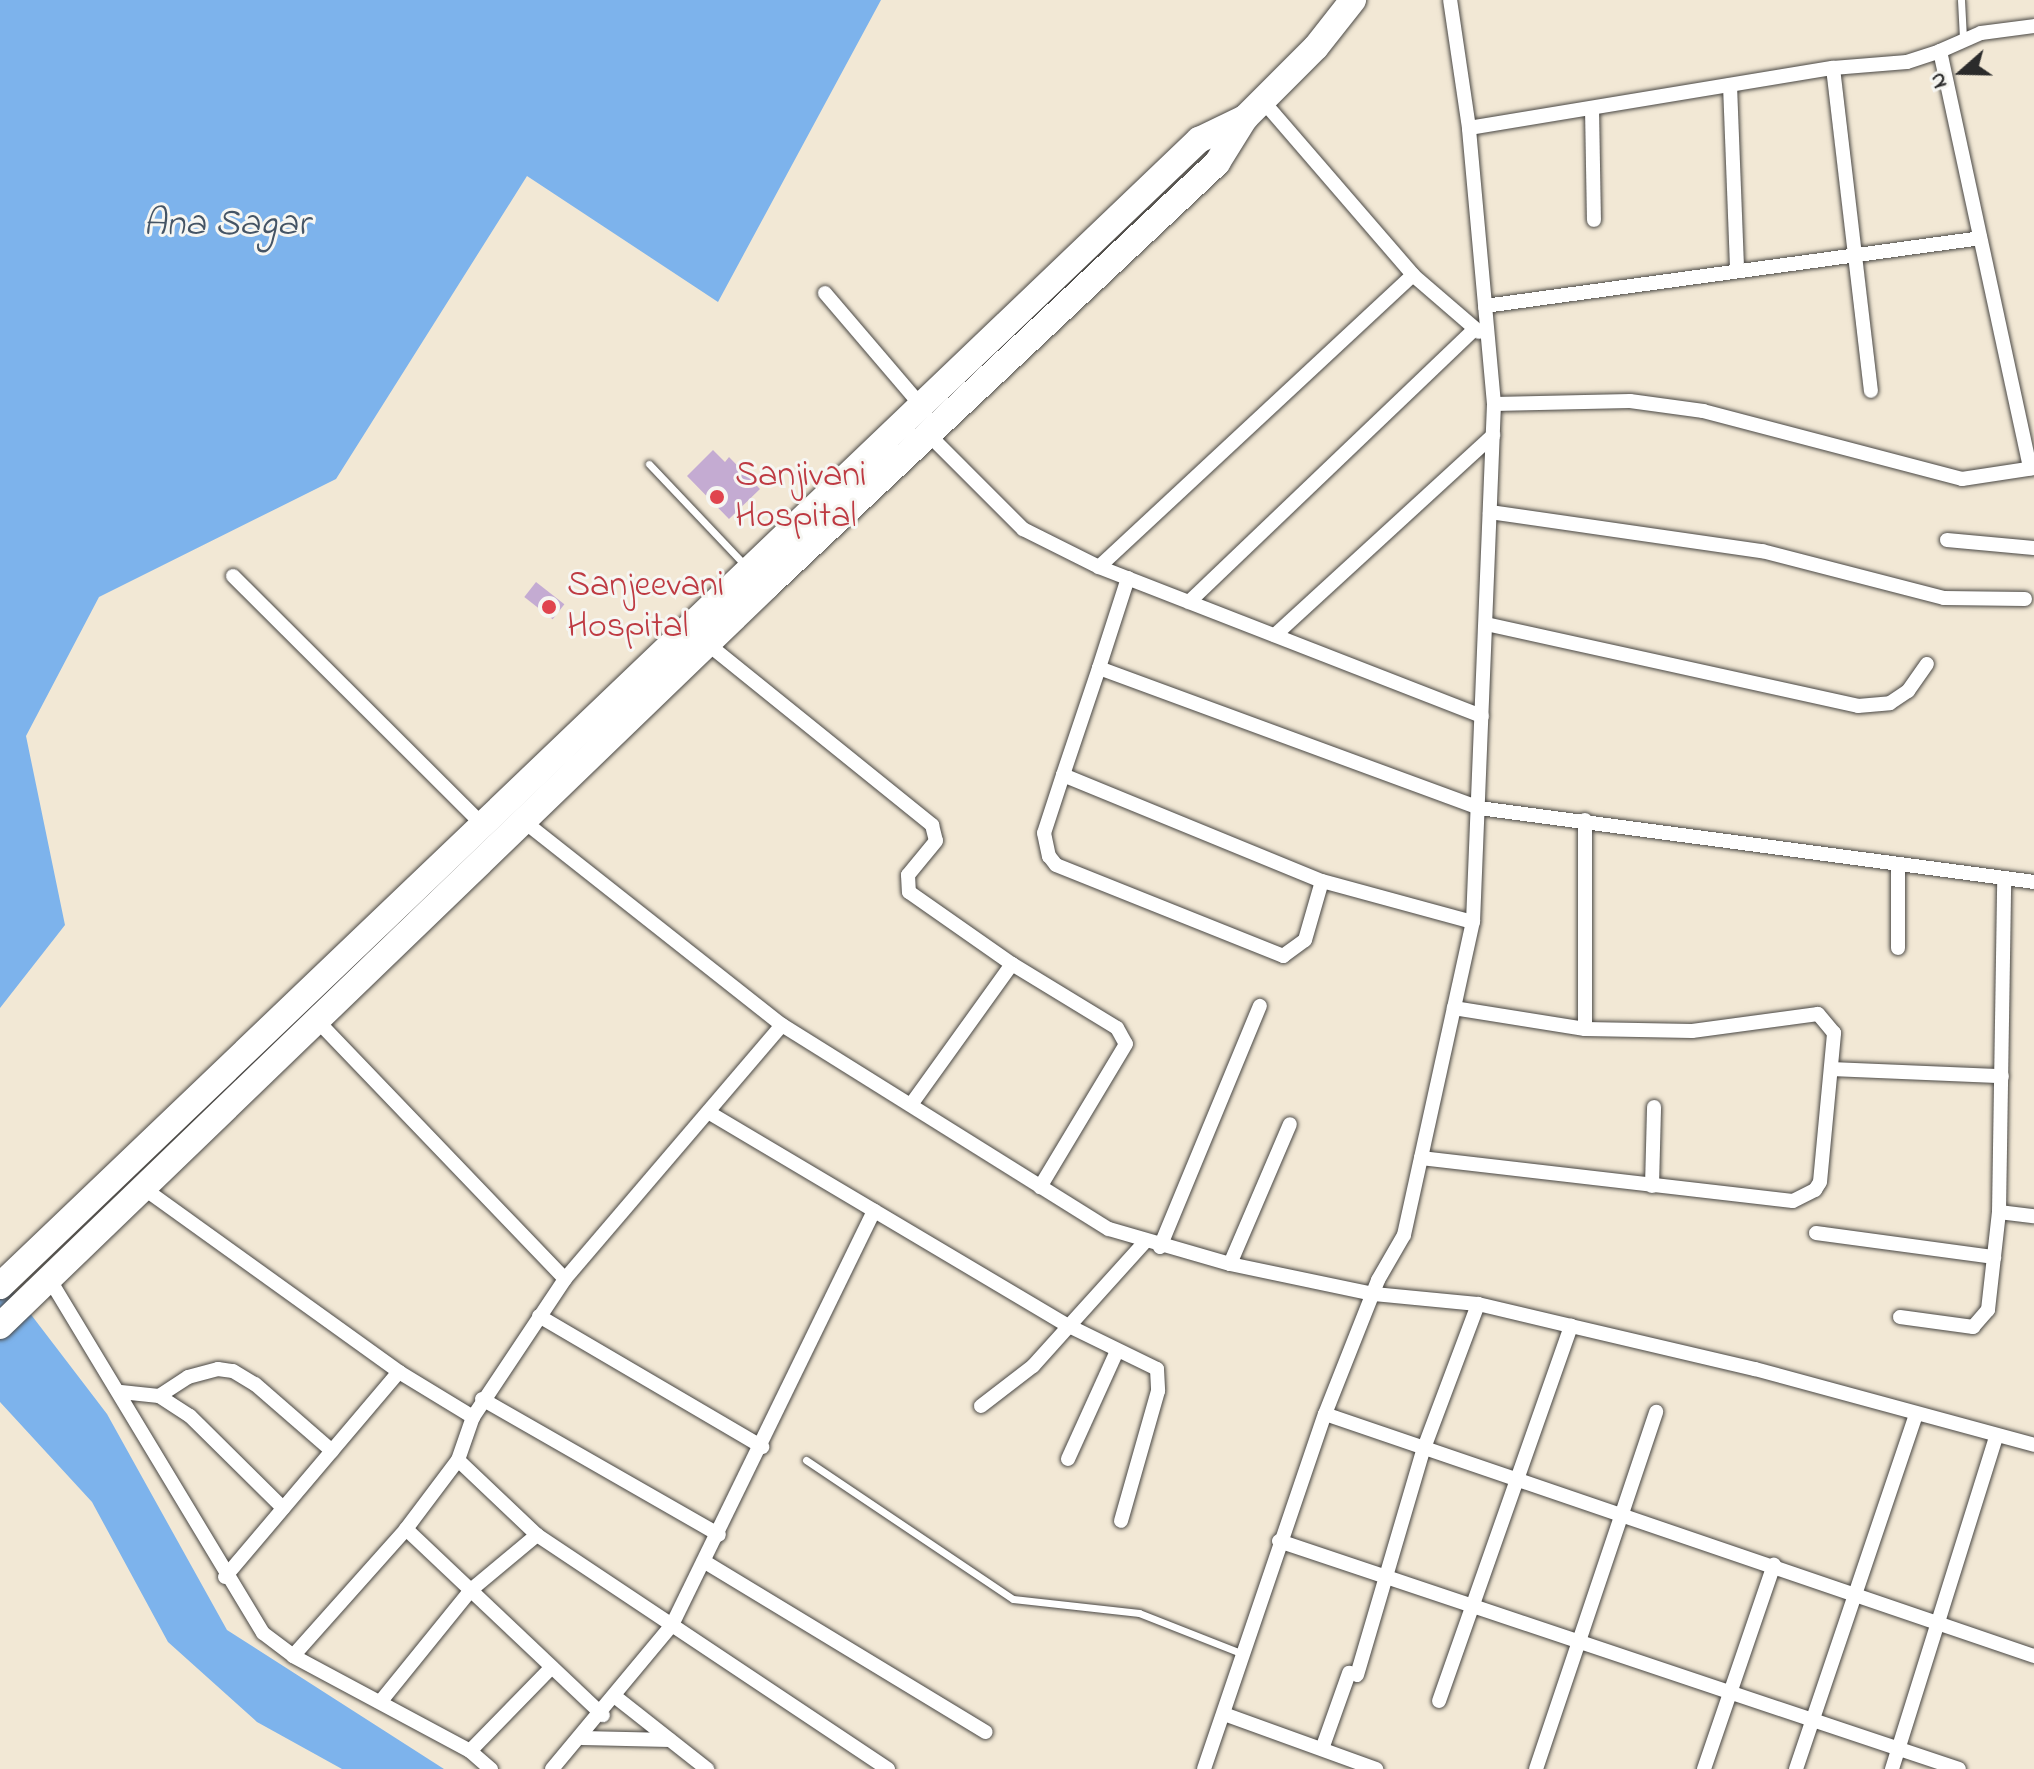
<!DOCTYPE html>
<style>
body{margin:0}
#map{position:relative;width:2034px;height:1769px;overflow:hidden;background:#f2e8d5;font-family:"Indie Flower",sans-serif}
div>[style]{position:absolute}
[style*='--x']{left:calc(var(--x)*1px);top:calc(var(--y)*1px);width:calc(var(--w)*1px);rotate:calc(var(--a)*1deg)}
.water>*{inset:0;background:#7db3ec}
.building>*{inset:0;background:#c4abd2;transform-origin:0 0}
.roads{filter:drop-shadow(0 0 2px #494744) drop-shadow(0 0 2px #494744)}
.lane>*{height:7px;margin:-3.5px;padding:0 3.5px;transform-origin:3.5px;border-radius:3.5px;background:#fff}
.street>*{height:14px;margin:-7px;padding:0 7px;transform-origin:7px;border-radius:7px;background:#fff}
.highway>*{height:26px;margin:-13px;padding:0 13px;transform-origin:13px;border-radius:13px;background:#fff}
.dots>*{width:22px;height:22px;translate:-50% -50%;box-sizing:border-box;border:4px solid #f6f6f2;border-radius:50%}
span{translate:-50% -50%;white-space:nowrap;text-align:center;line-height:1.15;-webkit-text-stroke:6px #f6f6f2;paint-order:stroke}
.health-label{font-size:36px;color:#be3a42}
.left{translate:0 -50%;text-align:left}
.water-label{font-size:38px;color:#445465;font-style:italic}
.north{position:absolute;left:1922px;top:32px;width:80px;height:80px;-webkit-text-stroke:6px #f6f6f2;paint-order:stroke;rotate:250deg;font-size:22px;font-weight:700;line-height:32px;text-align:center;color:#2b2b2b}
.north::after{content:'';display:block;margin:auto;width:28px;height:36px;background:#2b2b2b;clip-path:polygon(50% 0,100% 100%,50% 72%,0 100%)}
</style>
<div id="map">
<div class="water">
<div style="clip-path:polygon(0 0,881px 0,718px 302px,527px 176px,336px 479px,99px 597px,26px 736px,65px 925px,0 1008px)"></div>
<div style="clip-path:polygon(0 1274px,107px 1414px,227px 1630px,444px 1769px,342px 1769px,257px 1722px,168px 1642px,92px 1502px,0 1402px)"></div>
</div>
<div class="building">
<div style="clip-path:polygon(713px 450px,725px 462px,729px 457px,760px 489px,729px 519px,687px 476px)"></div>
<div style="left:536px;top:582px;width:36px;height:19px;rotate:38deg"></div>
</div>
<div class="roads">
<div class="lane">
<div style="--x:1961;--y:0;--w:38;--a:87"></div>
<div style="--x:649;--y:464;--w:139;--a:46.5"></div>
<div style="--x:806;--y:1460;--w:249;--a:33.9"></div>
<div style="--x:1013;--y:1599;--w:127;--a:6.3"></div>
<div style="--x:1139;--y:1613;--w:112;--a:21.5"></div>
</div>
<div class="street">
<div style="--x:1940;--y:51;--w:45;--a:-23.7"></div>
<div style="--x:1981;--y:33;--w:53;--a:-7.5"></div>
<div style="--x:1833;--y:68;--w:325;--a:83.3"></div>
<div style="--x:1730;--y:85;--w:186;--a:87.8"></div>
<div style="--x:1263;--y:101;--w:230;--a:49.2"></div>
<div style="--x:1413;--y:275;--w:429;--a:137.1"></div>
<div style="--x:1099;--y:567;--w:411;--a:21.3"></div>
<div style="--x:1592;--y:108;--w:112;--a:89"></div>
<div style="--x:1469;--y:128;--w:369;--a:-9.4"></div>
<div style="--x:1833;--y:68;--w:74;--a:-4.6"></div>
<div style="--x:1907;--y:62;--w:35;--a:-18"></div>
<div style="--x:1940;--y:51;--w:427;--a:77.8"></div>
<div style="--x:1413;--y:275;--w:87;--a:40.8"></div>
<div style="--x:825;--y:293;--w:154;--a:49.5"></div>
<div style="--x:1485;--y:306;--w:500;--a:-7.8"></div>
<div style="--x:1494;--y:404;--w:136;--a:-1.3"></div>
<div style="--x:1630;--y:401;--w:74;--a:7.8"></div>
<div style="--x:1703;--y:411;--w:268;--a:14.7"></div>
<div style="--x:1962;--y:479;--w:73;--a:-8.7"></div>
<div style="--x:925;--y:431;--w:139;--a:45"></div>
<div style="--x:1023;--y:529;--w:85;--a:26.6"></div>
<div style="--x:1490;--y:512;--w:275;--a:8.2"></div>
<div style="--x:1762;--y:551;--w:188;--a:14.5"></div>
<div style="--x:1944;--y:598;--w:81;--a:0.7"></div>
<div style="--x:1947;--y:540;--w:87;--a:5.3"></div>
<div style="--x:233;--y:576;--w:356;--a:44.9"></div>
<div style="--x:1128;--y:578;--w:95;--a:107.9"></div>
<div style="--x:1099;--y:668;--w:405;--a:20.2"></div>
<div style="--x:1479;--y:808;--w:560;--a:7.59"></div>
<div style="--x:1189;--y:602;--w:395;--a:-43.7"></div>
<div style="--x:1486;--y:624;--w:381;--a:12.4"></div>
<div style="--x:1858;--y:706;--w:32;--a:-5"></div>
<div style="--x:1890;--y:703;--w:22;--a:-34"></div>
<div style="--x:1908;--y:691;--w:33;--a:-55"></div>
<div style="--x:1275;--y:635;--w:296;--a:-42.5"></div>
<div style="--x:709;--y:645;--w:287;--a:38.9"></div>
<div style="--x:932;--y:825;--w:16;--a:76"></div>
<div style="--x:936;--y:841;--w:44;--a:129.5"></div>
<div style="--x:908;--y:875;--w:17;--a:87"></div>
<div style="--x:909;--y:892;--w:126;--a:35"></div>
<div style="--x:1012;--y:964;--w:171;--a:125.7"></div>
<div style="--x:1099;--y:668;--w:113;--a:108.6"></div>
<div style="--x:1063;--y:775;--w:280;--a:22.3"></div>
<div style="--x:1322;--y:881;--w:156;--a:15.2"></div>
<div style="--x:1063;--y:775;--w:61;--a:108.1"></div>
<div style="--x:1044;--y:833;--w:24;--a:78"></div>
<div style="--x:1049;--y:856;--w:11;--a:52"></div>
<div style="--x:1056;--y:865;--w:245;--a:21.8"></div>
<div style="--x:1283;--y:956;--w:27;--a:-36"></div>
<div style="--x:1305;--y:940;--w:61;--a:-73.9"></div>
<div style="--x:521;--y:819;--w:333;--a:38.3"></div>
<div style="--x:782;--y:1025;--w:385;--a:32"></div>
<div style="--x:1109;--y:1229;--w:126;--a:16.1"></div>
<div style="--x:1230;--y:1264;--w:147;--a:11.8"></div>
<div style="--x:1374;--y:1294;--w:104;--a:5.5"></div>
<div style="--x:1478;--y:1304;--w:96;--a:13.3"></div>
<div style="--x:1571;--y:1326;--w:189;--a:13.2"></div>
<div style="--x:1755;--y:1369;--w:289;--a:15.2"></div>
<div style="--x:1585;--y:820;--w:209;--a:90"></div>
<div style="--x:1898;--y:948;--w:80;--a:-90"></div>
<div style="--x:1012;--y:964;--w:123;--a:31.4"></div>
<div style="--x:1117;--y:1028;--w:18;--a:61"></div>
<div style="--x:1126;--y:1044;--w:167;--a:121"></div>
<div style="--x:1832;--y:1069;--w:170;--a:2.4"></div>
<div style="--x:708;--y:1112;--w:420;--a:30.7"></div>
<div style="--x:1069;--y:1326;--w:112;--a:-47.9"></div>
<div style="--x:1421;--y:1158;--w:374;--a:6.6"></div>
<div style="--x:1793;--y:1201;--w:25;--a:-27"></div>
<div style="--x:1815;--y:1190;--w:9;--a:-58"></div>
<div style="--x:1820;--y:1182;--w:150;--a:-84.6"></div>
<div style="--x:1834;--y:1033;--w:25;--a:-130"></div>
<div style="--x:1818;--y:1014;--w:127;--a:172.3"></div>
<div style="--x:1692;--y:1031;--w:107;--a:-178.9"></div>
<div style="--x:1585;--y:1029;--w:133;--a:-170.9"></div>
<div style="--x:1652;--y:1186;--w:79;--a:-88.5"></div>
<div style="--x:146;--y:1190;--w:312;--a:35.7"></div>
<div style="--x:399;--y:1372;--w:87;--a:31.3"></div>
<div style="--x:473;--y:1417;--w:166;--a:-56.3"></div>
<div style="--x:565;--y:1279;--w:357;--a:-133.8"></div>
<div style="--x:1999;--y:1212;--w:35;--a:7"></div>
<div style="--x:1816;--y:1233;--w:180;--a:7.7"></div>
<div style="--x:1160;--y:1247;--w:261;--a:-67.5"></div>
<div style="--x:1230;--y:1264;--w:152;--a:-66.8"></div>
<div style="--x:47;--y:1275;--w:418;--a:58.9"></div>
<div style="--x:263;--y:1633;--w:38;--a:37"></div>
<div style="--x:293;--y:1656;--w:201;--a:28.2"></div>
<div style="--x:470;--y:1751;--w:28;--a:41"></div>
<div style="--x:565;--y:1279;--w:334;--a:-49.5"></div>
<div style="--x:539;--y:1316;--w:259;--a:30.4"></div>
<div style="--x:1900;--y:1317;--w:74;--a:7.8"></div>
<div style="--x:1973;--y:1327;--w:23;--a:-49"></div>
<div style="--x:1988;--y:1310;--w:99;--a:-83.6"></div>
<div style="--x:1999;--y:1212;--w:333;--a:-89.1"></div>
<div style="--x:121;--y:1392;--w:38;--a:6"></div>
<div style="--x:159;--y:1396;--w:37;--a:33"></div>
<div style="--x:190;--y:1416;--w:131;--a:44.7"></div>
<div style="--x:159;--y:1396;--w:35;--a:-33"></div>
<div style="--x:188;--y:1377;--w:31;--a:-15"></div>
<div style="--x:218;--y:1369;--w:15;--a:8"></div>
<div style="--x:233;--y:1371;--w:26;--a:31"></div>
<div style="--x:255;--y:1384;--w:102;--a:41"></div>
<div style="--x:482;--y:1399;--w:273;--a:29.8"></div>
<div style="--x:981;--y:1406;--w:66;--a:-37.6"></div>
<div style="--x:1033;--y:1366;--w:54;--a:-48"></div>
<div style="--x:1069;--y:1326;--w:98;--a:26"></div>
<div style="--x:1157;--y:1369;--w:22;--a:87"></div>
<div style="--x:1158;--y:1391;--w:135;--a:105.9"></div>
<div style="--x:1325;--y:1414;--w:749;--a:18.85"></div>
<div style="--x:1068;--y:1459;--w:119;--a:-65.6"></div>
<div style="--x:458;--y:1460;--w:109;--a:43.5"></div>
<div style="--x:406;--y:1529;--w:271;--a:43.4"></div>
<div style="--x:1279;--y:1541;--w:717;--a:18.54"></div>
<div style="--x:705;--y:1562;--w:328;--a:31.2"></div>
<div style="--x:225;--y:1577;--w:269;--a:-49.7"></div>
<div style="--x:293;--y:1656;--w:170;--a:-48.3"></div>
<div style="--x:406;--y:1529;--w:86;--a:-53"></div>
<div style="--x:458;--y:1460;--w:46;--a:-70.8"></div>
<div style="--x:1357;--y:1675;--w:237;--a:-73.6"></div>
<div style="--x:1424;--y:1448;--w:154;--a:-69.4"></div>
<div style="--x:617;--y:1698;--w:115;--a:38.3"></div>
<div style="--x:381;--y:1701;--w:143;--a:-51"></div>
<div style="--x:471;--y:1590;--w:86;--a:-39.8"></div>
<div style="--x:537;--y:1535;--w:422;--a:33.7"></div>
<div style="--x:1439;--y:1701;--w:398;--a:-70.6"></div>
<div style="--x:1224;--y:1714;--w:162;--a:19.9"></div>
<div style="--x:582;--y:1738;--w:88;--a:1.3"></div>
<div style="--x:1322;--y:1749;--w:81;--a:-70.4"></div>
<div style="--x:470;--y:1751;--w:116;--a:-45.7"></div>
<div style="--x:552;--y:1769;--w:187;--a:-50.2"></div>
<div style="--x:672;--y:1625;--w:461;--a:-64"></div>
<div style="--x:1204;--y:1769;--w:375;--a:-71.2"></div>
<div style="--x:1325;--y:1414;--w:144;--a:-68.4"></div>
<div style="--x:1378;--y:1280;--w:52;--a:-60"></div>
<div style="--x:1404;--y:1235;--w:321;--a:-77.6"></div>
<div style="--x:1473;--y:922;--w:518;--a:-87.68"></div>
<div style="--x:1494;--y:404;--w:277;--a:-95.2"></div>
<div style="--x:1469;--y:128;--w:129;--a:-98.4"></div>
<div style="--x:1536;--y:1769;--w:377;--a:-71.4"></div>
<div style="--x:1704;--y:1769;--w:216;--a:-71.1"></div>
<div style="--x:1796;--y:1769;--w:374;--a:-71.3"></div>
<div style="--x:1892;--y:1769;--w:347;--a:-72.6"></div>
</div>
<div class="highway">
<div style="--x:0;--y:1286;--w:1659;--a:-43.71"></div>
<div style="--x:1199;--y:140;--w:51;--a:-25.6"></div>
<div style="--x:0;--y:1326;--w:1066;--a:-43.97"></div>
<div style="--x:767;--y:586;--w:618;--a:-43.23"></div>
<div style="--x:1217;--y:163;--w:53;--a:-58.1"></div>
<div style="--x:1245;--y:118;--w:100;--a:-45"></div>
<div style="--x:1316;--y:47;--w:60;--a:-51.8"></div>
</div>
</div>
<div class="dots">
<div style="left:717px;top:497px;background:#e0444e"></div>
<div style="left:549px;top:607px;background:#e0444e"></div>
</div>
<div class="health-label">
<span class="left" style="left:735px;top:497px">Sanjivani<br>Hospital</span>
<span class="left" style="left:567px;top:607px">Sanjeevani<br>Hospital</span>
</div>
<div class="water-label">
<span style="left:226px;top:226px">Ana Sagar</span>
</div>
<div class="north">N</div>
</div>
